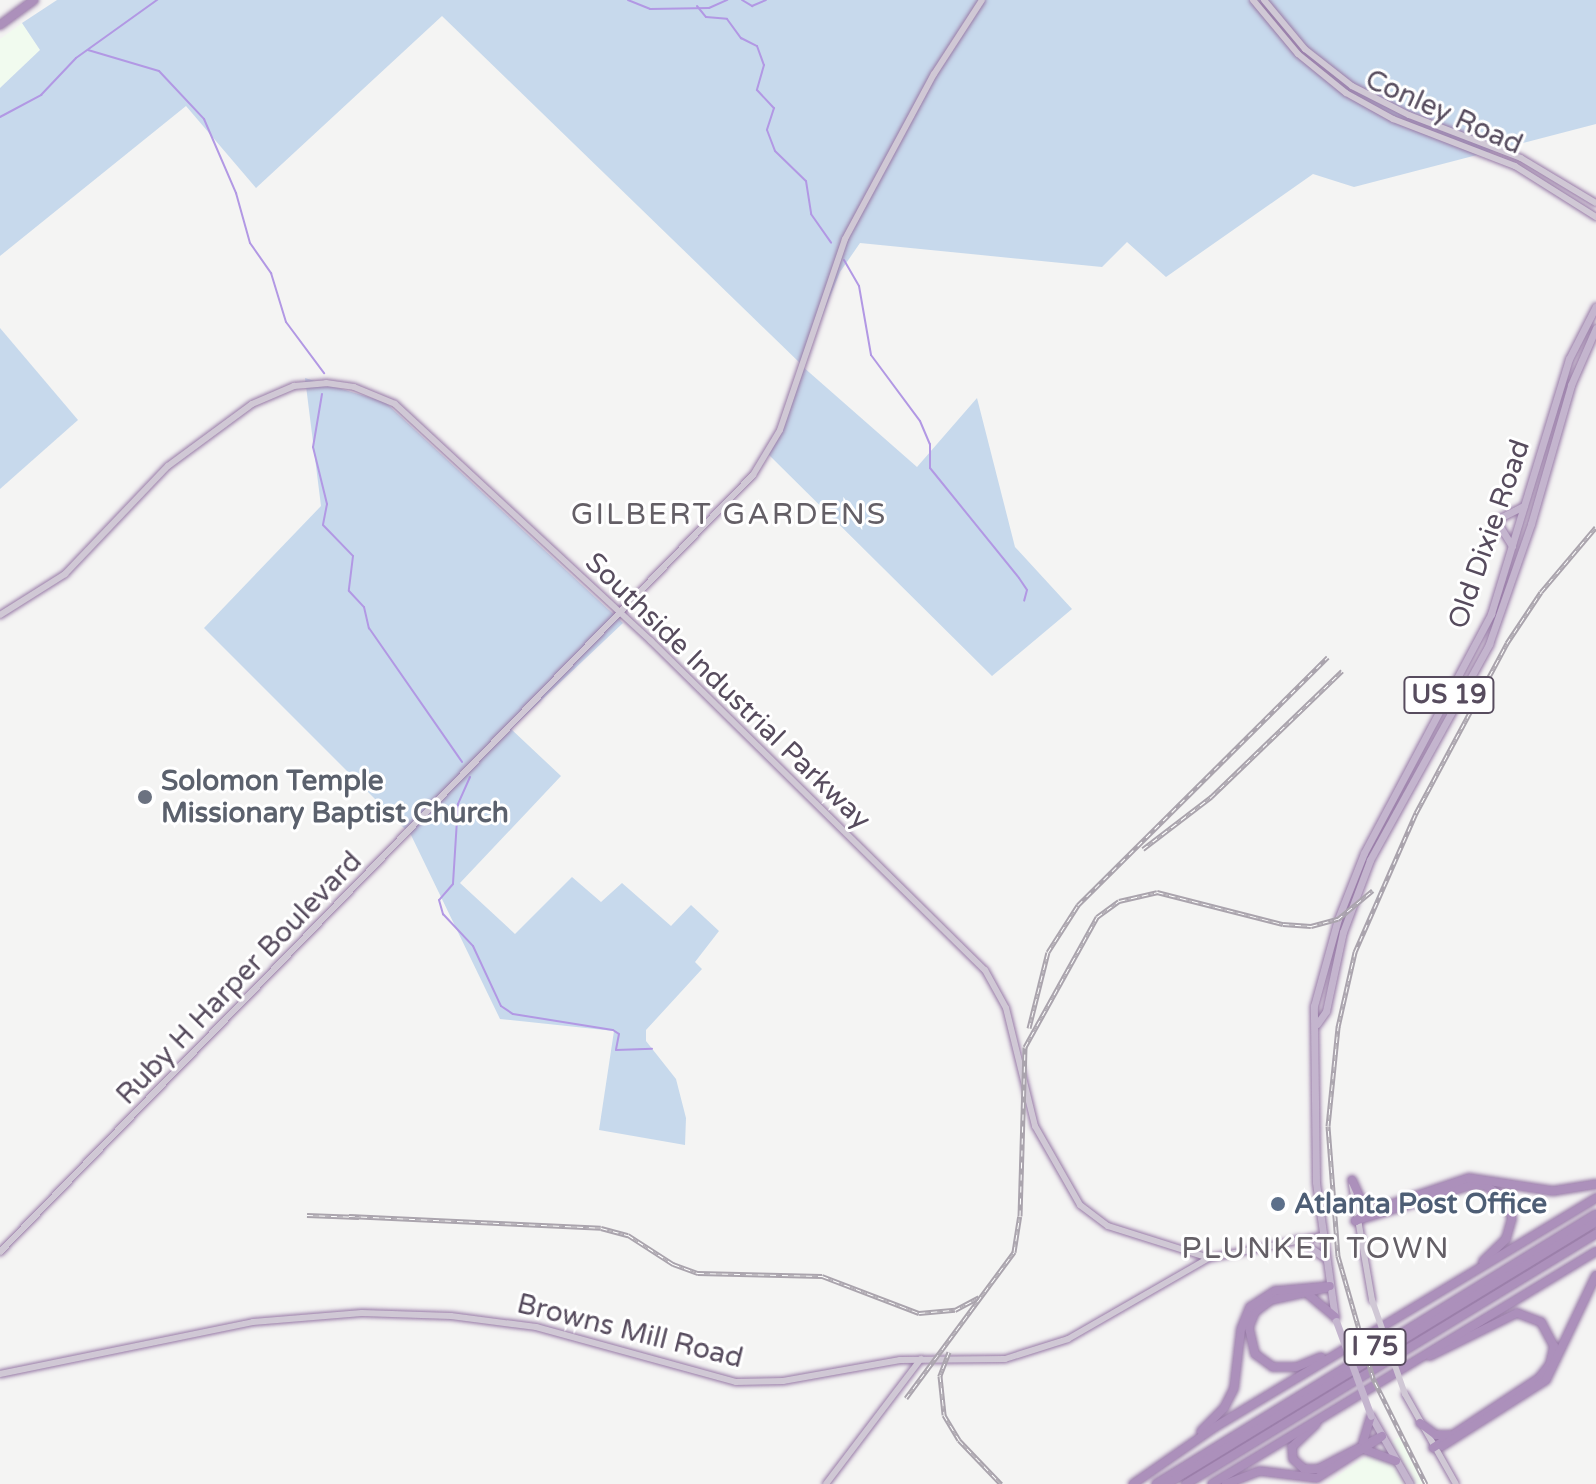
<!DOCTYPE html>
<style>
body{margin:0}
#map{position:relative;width:1596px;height:1484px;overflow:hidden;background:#f4f4f3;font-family:"Varela Round",sans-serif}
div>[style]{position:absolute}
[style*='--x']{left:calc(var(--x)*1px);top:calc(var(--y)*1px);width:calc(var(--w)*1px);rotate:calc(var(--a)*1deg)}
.commercial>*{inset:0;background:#f1fbef}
.green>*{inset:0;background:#c7d9ec}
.stream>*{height:2px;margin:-1px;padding:0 1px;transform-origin:1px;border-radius:1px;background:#b298e4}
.roads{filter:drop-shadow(0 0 2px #987ba7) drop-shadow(0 0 2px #987ba7)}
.minor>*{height:6px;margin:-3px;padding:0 3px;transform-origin:3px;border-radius:3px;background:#d0c8d5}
.major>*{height:7px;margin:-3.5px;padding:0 3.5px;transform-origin:3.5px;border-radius:3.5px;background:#c4b5ce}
.highway>*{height:8px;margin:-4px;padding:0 4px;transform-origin:4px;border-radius:4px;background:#ac90bb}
.rail>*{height:5px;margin-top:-2.5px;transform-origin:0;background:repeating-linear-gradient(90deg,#fff 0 6px,#aaa4ad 0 12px);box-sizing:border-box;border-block:2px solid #aaa4ad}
.minor-bridge>*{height:6px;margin:-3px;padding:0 3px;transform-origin:3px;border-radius:3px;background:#d0c8d5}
.major-bridge>*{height:7px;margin:-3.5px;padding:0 3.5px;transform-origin:3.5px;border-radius:3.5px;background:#c4b5ce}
.dots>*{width:22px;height:22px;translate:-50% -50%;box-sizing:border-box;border:4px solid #fff;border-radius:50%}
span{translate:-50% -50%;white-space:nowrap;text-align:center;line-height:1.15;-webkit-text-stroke:6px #fff;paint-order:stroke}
.shield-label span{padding:2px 6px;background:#fff;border:2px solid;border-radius:6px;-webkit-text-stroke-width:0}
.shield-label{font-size:26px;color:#574c5e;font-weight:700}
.street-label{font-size:28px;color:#574c5e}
.worship-label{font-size:28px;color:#5b616d;font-weight:700}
.left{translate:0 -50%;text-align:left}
.service-label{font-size:28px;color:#4e5e75;font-weight:700}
.neighbourhood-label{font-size:30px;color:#645f66;letter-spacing:2px}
</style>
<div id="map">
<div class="commercial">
<div style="clip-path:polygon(22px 23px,40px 50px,0 88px,0 39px)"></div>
<div style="clip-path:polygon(1399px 1437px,1429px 1484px,1327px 1484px,1350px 1467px)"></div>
</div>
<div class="green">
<div style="clip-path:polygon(57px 0,1596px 0,1596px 124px,1354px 187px,1313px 174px,1166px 277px,1127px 242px,1102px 267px,860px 243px,840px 272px,802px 366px,917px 467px,977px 398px,1015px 547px,1072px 609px,992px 676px,768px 454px,802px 365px,442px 16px,256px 188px,186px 106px,0 256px,0 88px,40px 50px,22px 23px)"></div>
<div style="clip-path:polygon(0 328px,78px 420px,0 489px)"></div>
<div style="clip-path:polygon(305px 378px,385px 402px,623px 623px,511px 729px,561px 776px,460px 883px,515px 934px,572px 877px,601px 902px,622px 883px,671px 926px,691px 905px,719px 931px,695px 962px,702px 969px,646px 1030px,646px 1041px,676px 1079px,686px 1118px,685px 1145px,599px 1130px,614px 1031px,500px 1019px,411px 835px,204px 628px,321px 506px)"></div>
</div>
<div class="stream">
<div style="--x:628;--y:0;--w:24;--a:22"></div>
<div style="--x:650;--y:9;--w:59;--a:-1"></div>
<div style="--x:709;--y:8;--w:20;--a:-24"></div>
<div style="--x:742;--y:0;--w:12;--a:31"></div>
<div style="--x:752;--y:6;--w:15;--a:-23"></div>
<div style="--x:697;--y:6;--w:14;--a:51"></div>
<div style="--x:706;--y:17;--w:21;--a:5"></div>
<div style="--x:727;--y:19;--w:24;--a:54"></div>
<div style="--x:741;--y:38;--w:18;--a:27"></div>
<div style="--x:757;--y:46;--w:20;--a:70"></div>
<div style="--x:764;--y:65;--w:26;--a:106"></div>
<div style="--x:757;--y:90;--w:25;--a:47"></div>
<div style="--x:774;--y:108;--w:23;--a:108"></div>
<div style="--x:767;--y:130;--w:22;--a:69"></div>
<div style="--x:775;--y:151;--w:43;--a:44.1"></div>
<div style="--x:806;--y:181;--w:33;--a:81"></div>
<div style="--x:811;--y:214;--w:35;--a:55"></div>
<div style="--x:88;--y:50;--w:74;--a:16.5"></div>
<div style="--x:159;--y:71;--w:66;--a:46.8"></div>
<div style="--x:204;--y:119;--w:81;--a:66.6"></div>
<div style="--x:236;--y:193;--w:52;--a:74.4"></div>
<div style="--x:250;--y:243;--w:37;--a:55"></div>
<div style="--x:271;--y:273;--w:51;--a:73"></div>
<div style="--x:286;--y:322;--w:64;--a:53.3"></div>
<div style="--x:0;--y:117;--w:47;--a:-28.2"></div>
<div style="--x:41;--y:95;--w:51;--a:-46.6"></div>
<div style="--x:76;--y:58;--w:100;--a:-35.6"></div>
<div style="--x:844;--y:260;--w:30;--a:60"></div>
<div style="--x:859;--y:286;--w:70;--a:80.1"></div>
<div style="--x:871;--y:355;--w:82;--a:53.4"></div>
<div style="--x:920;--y:421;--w:25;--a:67"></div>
<div style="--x:930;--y:444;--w:24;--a:90"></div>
<div style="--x:930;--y:468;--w:141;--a:51"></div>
<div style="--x:1019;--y:578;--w:14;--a:56"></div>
<div style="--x:1027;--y:590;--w:11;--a:105"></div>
<div style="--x:322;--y:394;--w:54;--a:99.6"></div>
<div style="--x:313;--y:447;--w:59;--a:76.2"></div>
<div style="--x:327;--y:504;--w:21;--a:101"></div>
<div style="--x:323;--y:525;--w:43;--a:45.9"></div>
<div style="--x:353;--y:556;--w:35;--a:97"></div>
<div style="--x:349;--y:591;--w:22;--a:47"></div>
<div style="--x:364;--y:607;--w:22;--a:77"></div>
<div style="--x:369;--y:628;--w:163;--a:55.2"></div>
<div style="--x:470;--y:777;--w:30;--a:114"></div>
<div style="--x:458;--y:804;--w:80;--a:93.6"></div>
<div style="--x:453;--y:884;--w:21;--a:131"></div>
<div style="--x:439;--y:900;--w:15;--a:74"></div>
<div style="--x:443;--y:914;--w:44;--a:46.8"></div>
<div style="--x:473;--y:946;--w:66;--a:65"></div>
<div style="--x:501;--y:1006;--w:14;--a:34"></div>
<div style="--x:513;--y:1014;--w:101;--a:9.1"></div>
<div style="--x:613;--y:1030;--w:7;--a:34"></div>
<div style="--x:619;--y:1034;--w:16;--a:101"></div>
<div style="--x:616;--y:1050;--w:36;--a:-2"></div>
</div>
<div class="roads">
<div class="minor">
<div style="--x:1253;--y:0;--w:70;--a:50.2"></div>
<div style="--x:1298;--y:54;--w:62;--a:39.1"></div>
<div style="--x:1346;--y:93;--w:54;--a:29"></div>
<div style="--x:1393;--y:119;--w:131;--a:21.1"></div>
<div style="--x:1515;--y:166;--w:96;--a:32.2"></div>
<div style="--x:1264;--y:0;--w:64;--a:50.1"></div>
<div style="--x:1305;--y:49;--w:60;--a:38.2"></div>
<div style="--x:1352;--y:86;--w:64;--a:27"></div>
<div style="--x:1409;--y:115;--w:120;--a:21"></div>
<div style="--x:1521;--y:158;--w:87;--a:31"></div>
<div style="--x:0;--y:615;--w:77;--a:-32.2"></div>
<div style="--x:65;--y:574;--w:149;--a:-46.4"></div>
<div style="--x:168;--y:466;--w:104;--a:-36.4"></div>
<div style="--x:252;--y:404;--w:46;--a:-23.2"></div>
<div style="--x:294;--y:386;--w:32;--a:-5"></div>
<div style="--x:326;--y:383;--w:28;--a:8"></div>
<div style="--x:354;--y:387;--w:44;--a:22.5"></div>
<div style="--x:395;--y:404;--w:349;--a:42.8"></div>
<div style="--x:651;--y:641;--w:469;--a:44.6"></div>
<div style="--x:985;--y:970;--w:43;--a:61.1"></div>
<div style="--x:1006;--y:1008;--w:122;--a:76.2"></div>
<div style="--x:1035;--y:1126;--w:91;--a:60.3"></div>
<div style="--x:1080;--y:1205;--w:35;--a:37"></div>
<div style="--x:1108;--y:1226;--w:106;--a:17.6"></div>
<div style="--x:1352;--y:1185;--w:117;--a:80.1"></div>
<div style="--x:0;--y:1252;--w:1082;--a:-45.9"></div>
<div style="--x:753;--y:475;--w:52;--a:-59"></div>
<div style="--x:780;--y:430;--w:202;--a:-71.2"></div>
<div style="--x:845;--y:239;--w:187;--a:-61.7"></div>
<div style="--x:934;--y:74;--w:88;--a:-57"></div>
<div style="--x:0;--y:1374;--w:258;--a:-11.6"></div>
<div style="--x:253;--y:1322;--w:109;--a:-4.7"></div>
<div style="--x:362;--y:1313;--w:89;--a:1.9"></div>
<div style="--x:451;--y:1316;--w:86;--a:7.4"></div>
<div style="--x:536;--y:1327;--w:207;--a:15.4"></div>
<div style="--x:736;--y:1382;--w:47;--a:-1.2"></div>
<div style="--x:783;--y:1381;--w:119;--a:-10.2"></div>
<div style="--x:900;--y:1360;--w:105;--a:-0.5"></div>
<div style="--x:1005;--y:1359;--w:66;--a:-17.6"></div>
<div style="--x:1068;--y:1339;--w:163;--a:-29.9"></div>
<div style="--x:1209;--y:1258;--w:115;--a:-11"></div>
<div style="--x:1405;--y:1394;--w:103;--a:60.5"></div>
<div style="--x:826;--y:1484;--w:157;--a:-52.8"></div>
</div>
<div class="major">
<div style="--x:1512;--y:546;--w:31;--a:-122"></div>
<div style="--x:1496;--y:520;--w:31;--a:-27"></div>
<div style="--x:1317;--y:1024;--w:16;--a:-55"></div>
<div style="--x:1326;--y:1011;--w:81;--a:-77.9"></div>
<div style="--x:1343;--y:932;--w:77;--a:-69.4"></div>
<div style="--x:1370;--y:860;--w:247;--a:-61.1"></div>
<div style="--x:1489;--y:644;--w:127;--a:-70.7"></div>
<div style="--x:1531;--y:524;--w:145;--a:-73.9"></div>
<div style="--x:1571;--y:385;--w:62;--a:-66.3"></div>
<div style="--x:1297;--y:1239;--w:34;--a:34"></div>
<div style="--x:1335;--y:1318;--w:137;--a:-98"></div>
<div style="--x:1316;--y:1182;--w:176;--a:-90.7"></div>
<div style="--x:1314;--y:1006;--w:90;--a:-74.6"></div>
<div style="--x:1338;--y:919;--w:71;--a:-68.5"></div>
<div style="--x:1364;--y:853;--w:271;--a:-62"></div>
<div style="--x:1491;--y:614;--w:267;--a:-73"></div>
<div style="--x:1569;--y:359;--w:59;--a:-63"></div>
<div style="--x:1371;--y:1416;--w:78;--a:60.2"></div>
</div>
<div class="highway">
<div style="--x:0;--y:25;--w:42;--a:-36.3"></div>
<div style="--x:1352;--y:1180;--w:24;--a:66"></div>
<div style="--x:1362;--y:1202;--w:14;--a:25"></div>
<div style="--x:1355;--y:1221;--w:121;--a:-17.2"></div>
<div style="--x:1471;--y:1185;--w:13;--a:0"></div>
<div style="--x:1484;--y:1185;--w:23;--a:31"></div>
<div style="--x:1504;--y:1197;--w:22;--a:69"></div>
<div style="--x:1512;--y:1218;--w:22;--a:106"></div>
<div style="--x:1506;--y:1239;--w:32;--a:136"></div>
<div style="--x:1356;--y:1221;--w:12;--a:-42"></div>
<div style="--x:1365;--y:1213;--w:110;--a:-18.6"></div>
<div style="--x:1469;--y:1178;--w:85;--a:8.8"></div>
<div style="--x:1553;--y:1191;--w:44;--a:-9.2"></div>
<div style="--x:1309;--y:1295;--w:34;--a:40"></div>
<div style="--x:1430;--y:1356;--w:97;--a:-26.3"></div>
<div style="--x:1517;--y:1313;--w:26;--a:21"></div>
<div style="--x:1541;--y:1322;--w:27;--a:62"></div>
<div style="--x:1554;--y:1346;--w:18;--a:103"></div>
<div style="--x:1550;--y:1364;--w:18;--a:128"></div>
<div style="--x:1539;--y:1378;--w:127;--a:146.6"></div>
<div style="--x:1321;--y:1357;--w:27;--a:158"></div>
<div style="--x:1296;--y:1367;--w:23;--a:180"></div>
<div style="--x:1273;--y:1367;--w:22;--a:-144"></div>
<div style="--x:1255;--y:1354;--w:28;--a:-103"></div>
<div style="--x:1249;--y:1327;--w:16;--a:-68"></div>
<div style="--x:1255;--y:1312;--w:20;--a:-37"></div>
<div style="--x:1271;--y:1300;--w:56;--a:-12.3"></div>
<div style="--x:1420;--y:1423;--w:20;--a:37"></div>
<div style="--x:1436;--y:1435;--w:14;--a:0"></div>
<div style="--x:1316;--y:1424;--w:33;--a:136"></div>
<div style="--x:1292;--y:1447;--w:12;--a:85"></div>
<div style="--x:1293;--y:1459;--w:15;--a:42"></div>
<div style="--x:1304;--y:1469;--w:14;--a:0"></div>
<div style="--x:1318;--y:1469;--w:72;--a:-27.3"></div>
<div style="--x:1201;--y:1431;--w:33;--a:-45"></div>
<div style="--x:1224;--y:1408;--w:22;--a:-63"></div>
<div style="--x:1234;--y:1388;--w:59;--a:-83.2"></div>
<div style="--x:1241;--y:1329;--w:24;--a:-68"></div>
<div style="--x:1250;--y:1307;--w:30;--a:-33"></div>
<div style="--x:1275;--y:1291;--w:55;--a:-5.2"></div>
<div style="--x:1363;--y:1442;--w:27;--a:-73"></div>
<div style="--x:1442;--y:1446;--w:123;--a:-32.4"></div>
<div style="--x:1546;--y:1380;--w:116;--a:-64.5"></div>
<div style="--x:1366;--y:1450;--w:32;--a:20"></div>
<div style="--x:1133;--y:1484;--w:100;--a:-34.8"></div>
<div style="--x:1215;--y:1427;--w:445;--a:-31"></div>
<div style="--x:1156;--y:1484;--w:516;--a:-31.53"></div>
<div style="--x:1167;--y:1484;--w:503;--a:-31.41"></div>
<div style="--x:1186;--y:1484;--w:480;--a:-31.4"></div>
<div style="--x:1212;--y:1484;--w:449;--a:-31.2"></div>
<div style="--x:1226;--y:1484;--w:36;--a:-21"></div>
<div style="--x:1260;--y:1471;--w:57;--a:7"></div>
<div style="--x:1317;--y:1478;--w:76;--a:-32.6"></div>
</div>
</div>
<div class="rail">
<div style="--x:1143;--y:849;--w:86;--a:-37.4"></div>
<div style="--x:1211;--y:797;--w:182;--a:-43.9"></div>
<div style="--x:1029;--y:1028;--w:78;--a:-76"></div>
<div style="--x:1048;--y:952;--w:56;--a:-57.4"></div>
<div style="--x:1078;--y:905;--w:352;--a:-44.8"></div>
<div style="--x:307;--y:1215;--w:52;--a:2.2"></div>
<div style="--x:349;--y:1216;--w:252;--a:2.7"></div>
<div style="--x:601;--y:1228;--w:28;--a:15"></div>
<div style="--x:628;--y:1235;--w:54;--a:32.8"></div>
<div style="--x:673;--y:1264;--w:27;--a:20"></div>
<div style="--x:698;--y:1273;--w:124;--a:1.4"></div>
<div style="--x:822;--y:1276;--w:104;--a:20.9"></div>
<div style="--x:919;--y:1313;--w:36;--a:-5"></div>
<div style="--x:955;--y:1310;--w:27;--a:-28"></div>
<div style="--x:949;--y:1352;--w:26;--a:111"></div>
<div style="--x:940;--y:1376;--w:39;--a:84"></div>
<div style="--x:944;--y:1415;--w:29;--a:59"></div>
<div style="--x:959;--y:1440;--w:61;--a:46.3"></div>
<div style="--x:906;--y:1398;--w:182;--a:-53.5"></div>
<div style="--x:1014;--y:1252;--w:36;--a:-81"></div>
<div style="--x:1020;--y:1216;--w:169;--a:-88.3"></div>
<div style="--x:1025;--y:1047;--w:149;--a:-61"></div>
<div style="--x:1097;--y:917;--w:27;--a:-36"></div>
<div style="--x:1119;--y:901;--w:39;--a:-13"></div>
<div style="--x:1157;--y:892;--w:130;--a:14.3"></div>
<div style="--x:1283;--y:924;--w:28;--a:4"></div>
<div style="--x:1311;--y:926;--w:28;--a:-15"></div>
<div style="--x:1338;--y:919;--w:45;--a:-39.6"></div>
<div style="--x:1426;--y:1484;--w:119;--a:-116.6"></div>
<div style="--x:1373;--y:1378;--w:127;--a:-106"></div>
<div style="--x:1338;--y:1256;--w:130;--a:-94.4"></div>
<div style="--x:1328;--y:1126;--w:100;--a:-84.2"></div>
<div style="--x:1338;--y:1027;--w:77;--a:-77.2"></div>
<div style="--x:1355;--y:952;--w:152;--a:-66.3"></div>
<div style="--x:1416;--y:813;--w:193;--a:-61.8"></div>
<div style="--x:1507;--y:643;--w:61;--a:-56.3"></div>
<div style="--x:1541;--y:592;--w:85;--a:-49.8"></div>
</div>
<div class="minor-bridge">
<div style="--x:1372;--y:1300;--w:100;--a:70.7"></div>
</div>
<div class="major-bridge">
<div style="--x:1336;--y:1321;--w:101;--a:69.8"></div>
</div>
<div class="dots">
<div style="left:145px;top:797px;background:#6b7280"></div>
<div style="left:1278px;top:1204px;background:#5c6f8a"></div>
</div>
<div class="shield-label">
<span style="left:1449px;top:695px">US 19</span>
<span style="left:1375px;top:1347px">I 75</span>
</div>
<div class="street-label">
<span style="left:1444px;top:112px;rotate:24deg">Conley Road</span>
<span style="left:1489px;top:534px;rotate:-71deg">Old Dixie Road</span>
<span style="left:728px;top:691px;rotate:44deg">Southside Industrial Parkway</span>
<span style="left:239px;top:978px;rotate:-46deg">Ruby H Harper Boulevard</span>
<span style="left:630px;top:1331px;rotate:14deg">Browns Mill Road</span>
</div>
<div class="worship-label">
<span class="left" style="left:161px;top:797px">Solomon Temple<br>Missionary Baptist Church</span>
</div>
<div class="service-label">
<span class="left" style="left:1294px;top:1204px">Atlanta Post Office</span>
</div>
<div class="neighbourhood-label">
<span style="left:729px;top:515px">GILBERT GARDENS</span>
<span style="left:1316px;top:1249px">PLUNKET TOWN</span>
</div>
</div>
